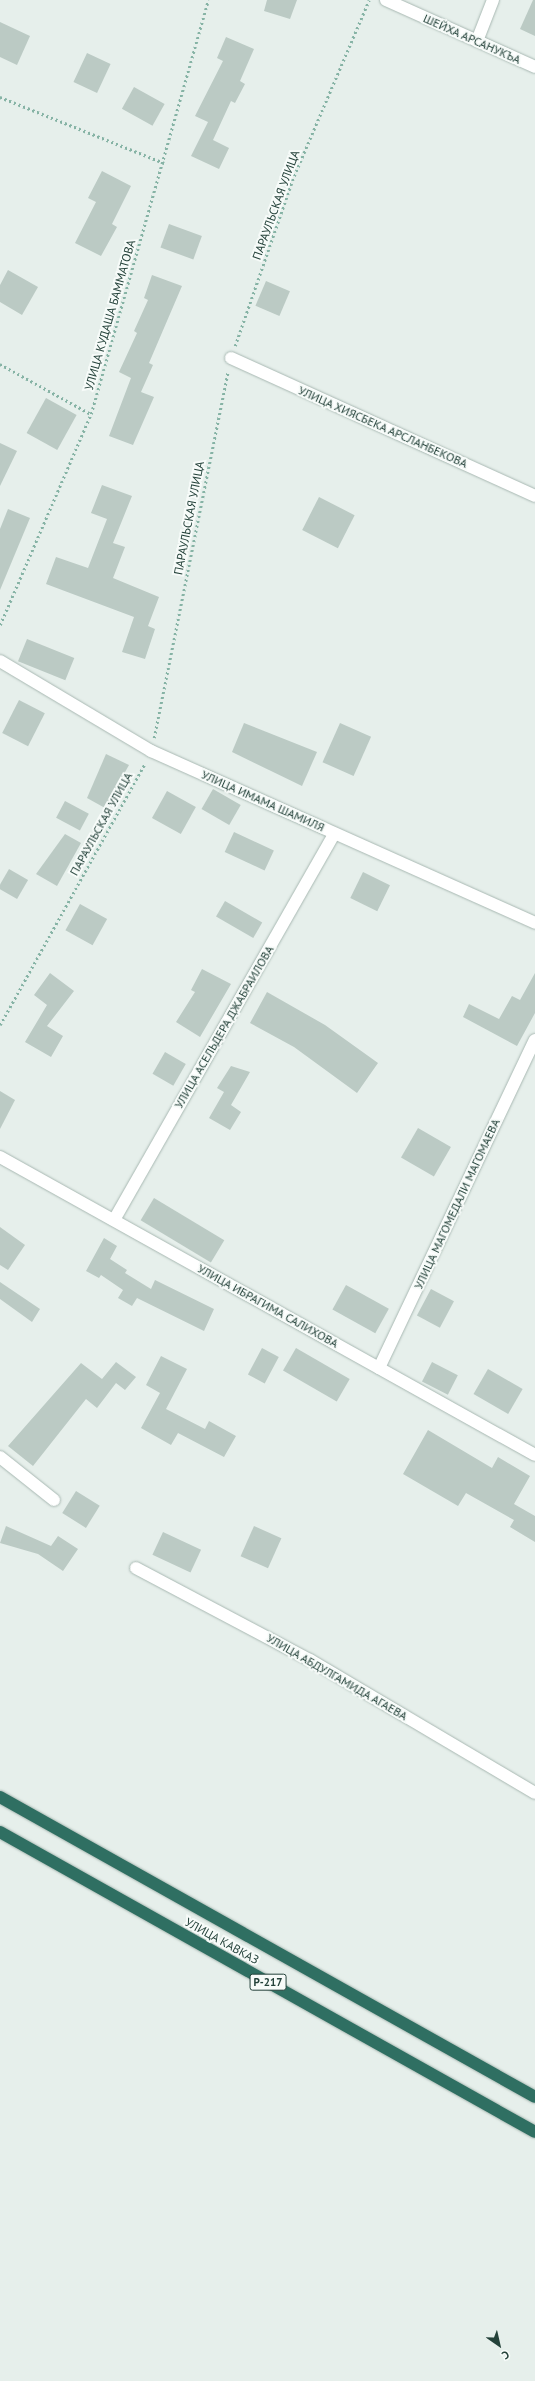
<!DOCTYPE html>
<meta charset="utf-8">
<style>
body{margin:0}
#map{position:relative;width:535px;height:2381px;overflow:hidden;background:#e6efeb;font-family:"PT Sans",sans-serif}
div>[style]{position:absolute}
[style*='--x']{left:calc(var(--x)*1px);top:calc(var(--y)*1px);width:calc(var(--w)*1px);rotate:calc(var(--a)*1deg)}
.building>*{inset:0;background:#bbcac4;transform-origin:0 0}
.path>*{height:2.5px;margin-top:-1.25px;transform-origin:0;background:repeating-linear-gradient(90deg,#86b3a5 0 2px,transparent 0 5px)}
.roads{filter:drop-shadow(0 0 1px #a8b8b2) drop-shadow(0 0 1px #a8b8b2)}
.street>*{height:12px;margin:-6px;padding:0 6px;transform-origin:6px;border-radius:6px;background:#fff}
.highway>*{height:12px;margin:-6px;padding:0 6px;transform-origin:6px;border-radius:6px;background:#2f6f62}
span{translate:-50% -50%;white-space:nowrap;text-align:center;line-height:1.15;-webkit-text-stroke:4px #f7fbf9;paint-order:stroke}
.shield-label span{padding:1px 3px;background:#f7fbf9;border:1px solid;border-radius:3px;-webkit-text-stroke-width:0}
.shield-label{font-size:11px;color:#24423a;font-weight:700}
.street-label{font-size:12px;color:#24423a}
.north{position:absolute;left:479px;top:2325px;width:40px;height:40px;-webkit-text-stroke:3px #f7fbf9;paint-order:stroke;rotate:146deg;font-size:11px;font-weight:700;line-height:16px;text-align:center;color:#24423a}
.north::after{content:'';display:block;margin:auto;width:14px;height:18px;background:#24423a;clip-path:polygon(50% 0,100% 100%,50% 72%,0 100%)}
</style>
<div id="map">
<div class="building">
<div style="clip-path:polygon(267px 0,297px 0,290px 19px,264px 11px)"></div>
<div style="clip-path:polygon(533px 0,535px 0,535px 36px,520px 29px)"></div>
<div style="clip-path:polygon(0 22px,30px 36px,17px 65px,0 57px)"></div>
<div style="clip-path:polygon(226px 37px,254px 49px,240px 81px,245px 84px,235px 103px,231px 101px,213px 140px,229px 148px,219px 169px,191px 156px,208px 122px,195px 116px,223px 61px,217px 58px)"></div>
<div style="left:87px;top:53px;width:26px;height:32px;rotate:25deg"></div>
<div style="left:134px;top:87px;width:35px;height:25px;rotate:29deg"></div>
<div style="clip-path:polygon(102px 171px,131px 186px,112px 224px,117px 227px,101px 256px,75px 243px,96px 202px,88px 198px)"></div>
<div style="left:169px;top:224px;width:35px;height:25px;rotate:20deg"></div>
<div style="clip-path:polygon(8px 270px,38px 287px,22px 315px,0 302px,0 285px)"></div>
<div style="clip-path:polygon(152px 275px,182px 286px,149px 363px,153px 365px,141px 392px,154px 397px,133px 445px,109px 436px,131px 378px,119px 372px,137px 333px,134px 331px,148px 300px,144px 298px)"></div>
<div style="left:266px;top:281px;width:26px;height:27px;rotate:23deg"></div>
<div style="left:46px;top:398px;width:35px;height:40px;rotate:29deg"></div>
<div style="clip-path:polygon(0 443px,17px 451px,0 486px)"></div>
<div style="clip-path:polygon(102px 485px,132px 496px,113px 543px,125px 547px,113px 578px,159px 597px,148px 626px,155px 629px,145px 659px,122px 652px,134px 617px,46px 584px,56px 557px,88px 568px,107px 519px,91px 513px)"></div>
<div style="left:319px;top:497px;width:40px;height:37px;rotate:27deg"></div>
<div style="clip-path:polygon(8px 509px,30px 518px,0 590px,0 529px)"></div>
<div style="left:27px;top:639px;width:51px;height:24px;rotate:22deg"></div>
<div style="left:19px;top:700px;width:29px;height:37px;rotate:27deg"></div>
<div style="clip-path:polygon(244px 723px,317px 752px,302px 786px,232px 752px)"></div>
<div style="left:340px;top:723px;width:34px;height:43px;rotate:24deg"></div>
<div style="clip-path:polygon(106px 754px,129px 765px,105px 808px,87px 798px)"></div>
<div style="left:213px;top:789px;width:32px;height:23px;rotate:30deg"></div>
<div style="left:167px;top:791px;width:33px;height:31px;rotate:29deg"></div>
<div style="left:65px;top:801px;width:27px;height:19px;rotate:28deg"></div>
<div style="left:234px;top:832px;width:44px;height:22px;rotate:25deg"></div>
<div style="clip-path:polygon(65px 834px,81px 843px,57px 886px,36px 874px)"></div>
<div style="left:9px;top:869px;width:22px;height:22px;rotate:30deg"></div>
<div style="left:363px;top:872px;width:30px;height:29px;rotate:26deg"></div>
<div style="left:225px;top:901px;width:43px;height:18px;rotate:30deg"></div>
<div style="left:80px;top:904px;width:31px;height:30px;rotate:29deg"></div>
<div style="clip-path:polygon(202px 969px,231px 984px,200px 1037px,176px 1022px,195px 992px,191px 990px)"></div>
<div style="clip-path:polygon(50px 973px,74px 991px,47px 1026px,63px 1036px,51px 1057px,25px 1042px,47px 1005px,34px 995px)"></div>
<div style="clip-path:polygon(535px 973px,535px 1013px,517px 1046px,463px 1017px,469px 1004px,499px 1019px,512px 996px,520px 1000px)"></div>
<div style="clip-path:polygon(267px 992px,325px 1025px,378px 1063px,357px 1093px,294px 1047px,250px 1023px)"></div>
<div style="left:165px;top:1052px;width:24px;height:25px;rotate:30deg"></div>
<div style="clip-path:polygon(231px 1066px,250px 1072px,231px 1105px,241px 1112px,230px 1130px,209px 1118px,224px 1092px,217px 1088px)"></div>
<div style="clip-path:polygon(0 1091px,15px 1100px,0 1129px)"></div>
<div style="left:418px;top:1128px;width:38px;height:34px;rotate:30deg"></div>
<div style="left:154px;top:1198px;width:82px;height:26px;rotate:31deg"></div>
<div style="clip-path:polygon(0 1227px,25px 1245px,8px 1270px,0 1265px)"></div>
<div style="clip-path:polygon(104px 1238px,117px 1246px,110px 1259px,127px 1270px,125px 1273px,151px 1289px,155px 1280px,214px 1309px,204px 1331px,137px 1298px,132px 1306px,118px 1298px,123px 1290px,101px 1275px,99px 1278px,86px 1271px)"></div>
<div style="clip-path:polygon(0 1282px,40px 1309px,32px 1322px,0 1299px)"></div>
<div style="left:346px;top:1285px;width:49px;height:28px;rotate:29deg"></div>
<div style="left:431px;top:1289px;width:26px;height:30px;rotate:28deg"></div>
<div style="left:262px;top:1348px;width:19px;height:30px;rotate:28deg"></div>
<div style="left:296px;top:1348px;width:62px;height:26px;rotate:30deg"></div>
<div style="clip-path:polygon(161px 1356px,187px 1369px,166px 1409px,205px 1429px,209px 1421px,236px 1436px,224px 1457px,178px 1433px,171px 1445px,141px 1428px,160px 1393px,146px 1385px)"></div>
<div style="clip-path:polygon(116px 1362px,136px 1377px,125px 1390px,116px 1383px,97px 1408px,86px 1399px,33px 1466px,8px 1446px,81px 1363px,102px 1379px)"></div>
<div style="left:432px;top:1362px;width:29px;height:22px;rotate:27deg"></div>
<div style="left:488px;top:1369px;width:40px;height:29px;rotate:30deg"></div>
<div style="clip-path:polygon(428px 1430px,492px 1468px,498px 1457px,530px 1476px,514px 1504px,535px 1516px,535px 1542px,510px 1527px,514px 1520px,466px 1493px,458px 1506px,403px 1474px)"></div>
<div style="left:76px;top:1491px;width:28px;height:26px;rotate:32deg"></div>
<div style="clip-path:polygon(6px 1526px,51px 1546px,58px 1536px,78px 1549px,63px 1571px,38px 1554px,0 1543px)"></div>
<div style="left:254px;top:1526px;width:30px;height:33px;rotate:24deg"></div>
<div style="left:163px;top:1532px;width:42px;height:25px;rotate:25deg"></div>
</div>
<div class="path">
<div style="--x:0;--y:97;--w:177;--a:21.9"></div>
<div style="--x:235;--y:346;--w:180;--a:-70.9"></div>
<div style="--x:294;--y:176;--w:191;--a:-66.9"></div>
<div style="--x:0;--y:364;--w:104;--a:28.8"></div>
<div style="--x:0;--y:625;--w:230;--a:-66.7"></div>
<div style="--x:91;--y:414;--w:430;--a:-74.2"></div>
<div style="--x:154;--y:738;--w:373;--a:-78.6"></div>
<div style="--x:0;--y:1025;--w:299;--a:-61"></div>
</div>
<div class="roads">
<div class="street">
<div style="--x:386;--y:0;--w:163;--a:24.2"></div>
<div style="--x:477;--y:41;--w:44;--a:-68.7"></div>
<div style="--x:231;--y:358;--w:334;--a:24.4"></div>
<div style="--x:0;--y:661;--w:176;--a:30.8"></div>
<div style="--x:151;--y:751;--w:421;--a:24.1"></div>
<div style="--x:0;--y:1157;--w:612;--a:29.12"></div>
<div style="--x:114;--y:1220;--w:444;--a:-60.3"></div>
<div style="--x:379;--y:1368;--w:363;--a:-64.6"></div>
<div style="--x:0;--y:1457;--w:69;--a:38.5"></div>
<div style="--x:136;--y:1568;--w:197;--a:27.9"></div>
<div style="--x:310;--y:1660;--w:261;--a:30.6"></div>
</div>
<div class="highway">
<div style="--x:0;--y:1797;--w:613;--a:29.28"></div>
<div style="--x:0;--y:1832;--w:613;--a:29.28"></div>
</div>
</div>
<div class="shield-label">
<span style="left:268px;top:1982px">Р-217</span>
</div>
<div class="street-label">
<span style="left:472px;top:39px;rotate:24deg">ШЕЙХА АРСАНУКЪА</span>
<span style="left:276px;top:205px;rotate:-70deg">ПАРАУЛЬСКАЯ УЛИЦА</span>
<span style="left:110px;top:315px;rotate:-74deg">УЛИЦА КУДАША БАММАТОВА</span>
<span style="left:383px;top:427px;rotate:24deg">УЛИЦА ХИЯСБЕКА АРСЛАНБЕКОВА</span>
<span style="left:189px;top:518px;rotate:-79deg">ПАРАУЛЬСКАЯ УЛИЦА</span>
<span style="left:263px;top:801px;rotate:24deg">УЛИЦА ИМАМА ШАМИЛЯ</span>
<span style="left:101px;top:824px;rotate:-61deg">ПАРАУЛЬСКАЯ УЛИЦА</span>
<span style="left:224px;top:1027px;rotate:-60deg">УЛИЦА АСЕЛЬДЕРА ДЖАБРАИЛОВА</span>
<span style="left:457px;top:1204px;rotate:-65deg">УЛИЦА МАГОМЕДАЛИ МАГОМАЕВА</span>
<span style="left:268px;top:1306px;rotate:29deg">УЛИЦА ИБРАГИМА САЛИХОВА</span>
<span style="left:337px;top:1677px;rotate:30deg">УЛИЦА АБДУЛГАМИДА АГАЕВА</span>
<span style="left:222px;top:1941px;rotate:29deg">УЛИЦА КАВКАЗ</span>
</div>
<div class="north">С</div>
</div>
